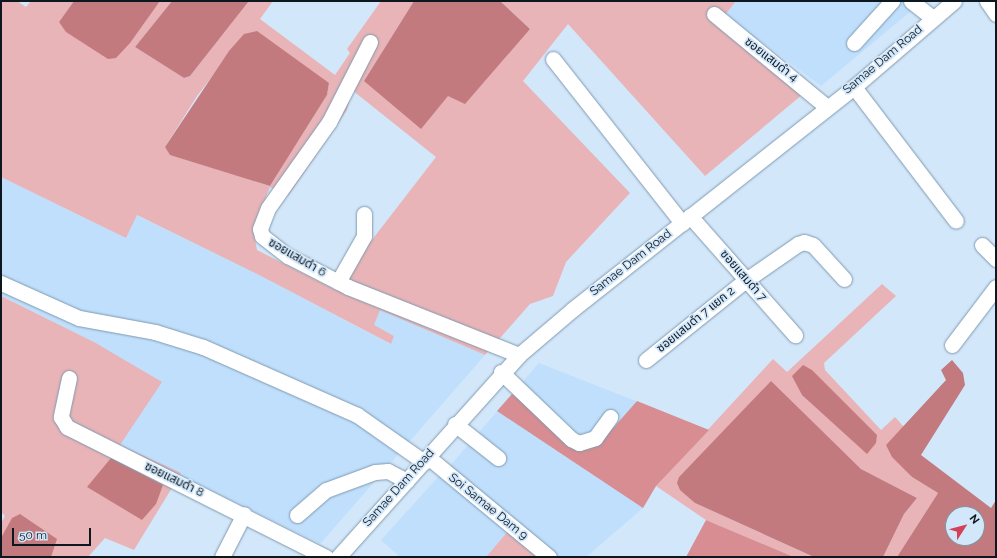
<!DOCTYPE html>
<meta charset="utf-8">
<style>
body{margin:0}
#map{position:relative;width:997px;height:558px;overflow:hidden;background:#d2e7fa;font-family:Raleway,"Noto Sans Thai",sans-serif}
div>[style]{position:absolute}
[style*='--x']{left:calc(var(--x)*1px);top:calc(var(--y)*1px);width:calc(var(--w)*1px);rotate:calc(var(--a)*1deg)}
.built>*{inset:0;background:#bfdffc}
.green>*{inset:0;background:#e8b4b7}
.forest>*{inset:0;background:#d78d91}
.water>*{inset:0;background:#c27a7e}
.roads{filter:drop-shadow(0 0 1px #8099af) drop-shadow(0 0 1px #8099af)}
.minor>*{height:15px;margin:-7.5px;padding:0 7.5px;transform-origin:7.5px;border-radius:7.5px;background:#fff}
span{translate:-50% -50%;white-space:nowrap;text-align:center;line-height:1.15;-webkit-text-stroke:3.5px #d2e7fa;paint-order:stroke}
.street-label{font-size:12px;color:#0d171f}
.frame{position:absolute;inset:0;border:2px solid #0d171f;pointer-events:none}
.north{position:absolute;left:945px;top:506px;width:40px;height:40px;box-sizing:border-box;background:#d2e7fa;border:1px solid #8394a2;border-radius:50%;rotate:54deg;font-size:11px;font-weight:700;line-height:16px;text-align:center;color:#0d171f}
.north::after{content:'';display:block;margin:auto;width:14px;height:18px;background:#d34259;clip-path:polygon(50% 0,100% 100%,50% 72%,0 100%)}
.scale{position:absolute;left:12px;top:528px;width:79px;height:18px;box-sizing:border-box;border:2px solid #0d171f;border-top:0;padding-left:5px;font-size:12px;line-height:14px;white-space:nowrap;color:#0d171f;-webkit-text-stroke:3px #d2e7fa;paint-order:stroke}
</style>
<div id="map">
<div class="built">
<div style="clip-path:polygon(736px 1px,923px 1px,821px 86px,725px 15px)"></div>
<div style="clip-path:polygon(1px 177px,126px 238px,136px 215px,261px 276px,390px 344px,394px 336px,373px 325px,380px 310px,485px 355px,320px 544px,119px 445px,94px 342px,1px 296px)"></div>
<div style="clip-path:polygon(539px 363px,709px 430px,656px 486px,643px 508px,586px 557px,557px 557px,449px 467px)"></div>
<div style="clip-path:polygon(440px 475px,507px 533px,486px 557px,400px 557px,381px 540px)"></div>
</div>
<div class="green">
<div style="clip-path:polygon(evenodd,1px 1px,17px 1px,26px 7px,31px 1px,74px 1px,59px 22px,116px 58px,160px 1px,172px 1px,135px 47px,184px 78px,190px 76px,249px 1px,273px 1px,260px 19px,335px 75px,350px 53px,347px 49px,381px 1px,414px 1px,364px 81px,448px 96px,530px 29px,500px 1px,736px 1px,725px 15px,803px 94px,705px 176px,568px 24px,523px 81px,630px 193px,566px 262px,553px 296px,530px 304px,485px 355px,380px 310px,374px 325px,394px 336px,391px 344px,261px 276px,137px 215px,126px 238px,1px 177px,1px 1px,244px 35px,329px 83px,327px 95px,270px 186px,171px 155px,165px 147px,197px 96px,244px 35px,1px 1px,352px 90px,436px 157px,334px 289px,257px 250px,253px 229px,270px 187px,288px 196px,347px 110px,352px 90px)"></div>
<div style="clip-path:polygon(882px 284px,896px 296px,824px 363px,825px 370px,881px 430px,895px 417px,904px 427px,886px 445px,912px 477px,938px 493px,897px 557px,883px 557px,904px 514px,917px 498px,861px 469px,771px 382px,679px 477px,695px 503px,814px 557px,794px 557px,706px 520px,656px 486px,773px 359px,787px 372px)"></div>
<div style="clip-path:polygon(1px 296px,94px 342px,162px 382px,120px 445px,181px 473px,134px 550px,105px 538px,88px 557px,1px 557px,1px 523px,5px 516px,1px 512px)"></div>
<div style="clip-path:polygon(509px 530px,541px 557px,486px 557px)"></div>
</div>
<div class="forest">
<div style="clip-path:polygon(512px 394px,565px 438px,601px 442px,637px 401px,709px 430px,656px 486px,643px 508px,497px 411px)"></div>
<div style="clip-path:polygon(706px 520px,794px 557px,686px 557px)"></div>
</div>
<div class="water">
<div style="clip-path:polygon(74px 1px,160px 1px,130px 43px,116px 58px,108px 59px,66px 32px,59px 22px)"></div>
<div style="clip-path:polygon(172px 1px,249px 1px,190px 76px,184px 78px,135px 47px)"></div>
<div style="clip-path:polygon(414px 1px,500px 1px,530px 29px,465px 104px,448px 96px,421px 129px,364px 81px)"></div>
<div style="clip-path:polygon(257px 31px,329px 83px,327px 95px,270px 186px,170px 155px,165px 147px,229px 51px,244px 34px)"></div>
<div style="clip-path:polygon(evenodd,952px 360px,963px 373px,965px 385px,921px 455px,991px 508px,996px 500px,996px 557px,897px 557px,938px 493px,912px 477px,892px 457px,886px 445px,946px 380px,941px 370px,952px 360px,953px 514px,977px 514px,977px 538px,953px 538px,953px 514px)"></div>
<div style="clip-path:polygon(803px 365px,812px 370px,877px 435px,876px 443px,867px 454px,802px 395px,792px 376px)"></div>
<div style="clip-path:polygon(771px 381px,861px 469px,917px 498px,904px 514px,883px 557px,814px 557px,695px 503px,680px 490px,677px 483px,679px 477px)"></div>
<div style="clip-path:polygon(111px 458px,163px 485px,156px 504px,142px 520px,87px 487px)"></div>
<div style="clip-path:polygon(20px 514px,57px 539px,51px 557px,1px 557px,1px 538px,12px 518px)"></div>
</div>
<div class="roads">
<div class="minor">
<div style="--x:911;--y:1;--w:28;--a:38"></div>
<div style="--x:987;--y:1;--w:16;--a:55"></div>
<div style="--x:714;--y:14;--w:146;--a:39.5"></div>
<div style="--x:370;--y:42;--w:90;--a:117.1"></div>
<div style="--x:329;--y:122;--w:105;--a:125.3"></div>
<div style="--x:268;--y:208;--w:22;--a:111"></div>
<div style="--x:260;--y:229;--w:7;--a:74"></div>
<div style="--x:262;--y:236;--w:33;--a:38"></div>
<div style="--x:288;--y:256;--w:68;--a:27.3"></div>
<div style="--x:348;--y:287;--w:184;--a:21.7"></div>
<div style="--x:854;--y:43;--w:57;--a:-47.9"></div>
<div style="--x:553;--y:59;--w:209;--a:51.8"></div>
<div style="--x:854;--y:87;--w:168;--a:52.7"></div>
<div style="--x:690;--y:216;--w:159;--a:48.6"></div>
<div style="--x:982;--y:245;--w:20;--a:45"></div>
<div style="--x:338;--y:282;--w:53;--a:-60.5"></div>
<div style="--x:364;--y:236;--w:22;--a:-90"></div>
<div style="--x:1;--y:283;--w:85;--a:24.2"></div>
<div style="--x:79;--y:318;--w:77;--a:10.4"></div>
<div style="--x:155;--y:332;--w:50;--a:17.4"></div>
<div style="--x:203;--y:347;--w:168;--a:23.8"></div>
<div style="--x:357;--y:415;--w:82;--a:35"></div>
<div style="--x:952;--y:345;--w:73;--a:-52.8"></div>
<div style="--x:646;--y:360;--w:128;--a:-38.7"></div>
<div style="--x:746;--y:280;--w:63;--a:-34.7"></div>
<div style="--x:798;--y:244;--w:6;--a:-18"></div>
<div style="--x:804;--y:242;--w:9;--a:18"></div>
<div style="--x:813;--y:245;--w:46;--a:47.6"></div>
<div style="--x:501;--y:372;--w:97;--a:43.7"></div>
<div style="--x:571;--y:439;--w:9;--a:27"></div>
<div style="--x:579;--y:443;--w:17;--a:-17"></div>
<div style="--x:595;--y:438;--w:26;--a:-54"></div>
<div style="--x:69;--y:378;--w:40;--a:102"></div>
<div style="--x:61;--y:417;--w:12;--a:59"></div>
<div style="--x:67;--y:427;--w:290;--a:26.7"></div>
<div style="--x:455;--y:424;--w:55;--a:38.3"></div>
<div style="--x:428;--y:457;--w:157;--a:39.6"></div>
<div style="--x:297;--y:515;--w:38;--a:-41"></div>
<div style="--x:326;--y:490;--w:52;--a:-20.2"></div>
<div style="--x:375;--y:472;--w:13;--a:-4"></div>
<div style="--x:388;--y:471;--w:21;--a:28"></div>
<div style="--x:222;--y:557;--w:48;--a:-62.9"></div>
<div style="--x:338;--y:557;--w:271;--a:-48.1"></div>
<div style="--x:519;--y:355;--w:71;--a:-40.4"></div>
<div style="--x:573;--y:309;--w:358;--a:-38.3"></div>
<div style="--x:854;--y:87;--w:132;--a:-40.7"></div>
</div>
</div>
<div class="street-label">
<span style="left:771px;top:60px;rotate:38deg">ซอยแสมดำ 4</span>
<span style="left:883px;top:60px;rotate:-40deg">Samae Dam Road</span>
<span style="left:297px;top:258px;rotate:30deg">ซอยแสมดำ 6</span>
<span style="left:631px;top:263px;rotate:-38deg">Samae Dam Road</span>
<span style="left:743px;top:276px;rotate:49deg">ซอยแสมดำ 7</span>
<span style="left:696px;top:320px;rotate:-39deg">ซอยแสมดำ 7 แยก 2</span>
<span style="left:174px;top:480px;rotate:26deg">ซอยแสมดำ 8</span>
<span style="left:399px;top:488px;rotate:-48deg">Samae Dam Road</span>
<span style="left:488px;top:507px;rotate:39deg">Soi Samae Dam 9</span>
</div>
<div class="frame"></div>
<div class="north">N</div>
<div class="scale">50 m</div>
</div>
